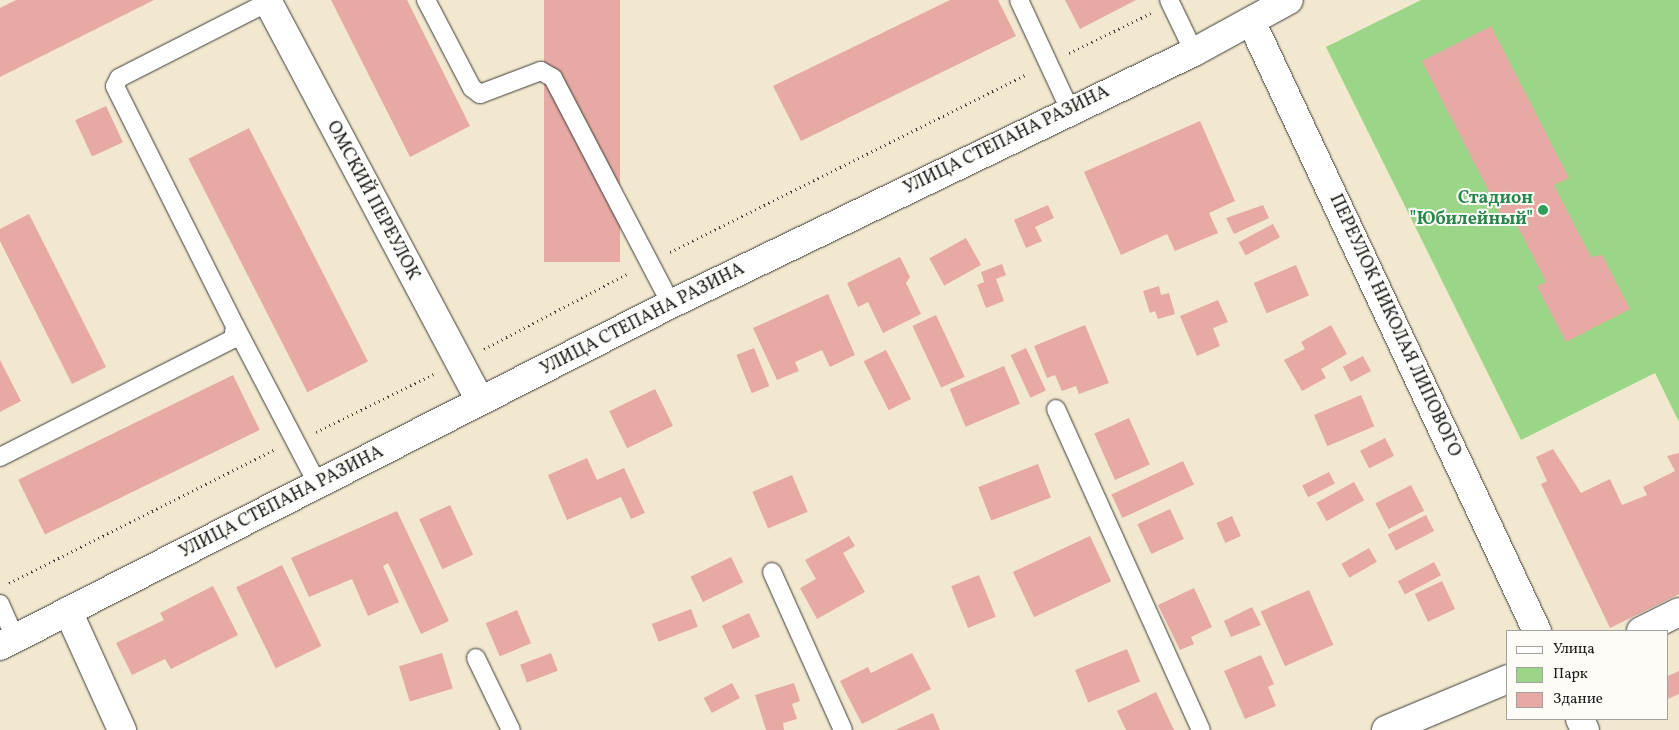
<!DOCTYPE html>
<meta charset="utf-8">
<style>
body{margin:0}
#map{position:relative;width:1679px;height:730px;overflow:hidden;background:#f2e8d0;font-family:Vollkorn,serif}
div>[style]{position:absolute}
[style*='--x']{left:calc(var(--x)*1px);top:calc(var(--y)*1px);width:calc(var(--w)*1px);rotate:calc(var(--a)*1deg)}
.green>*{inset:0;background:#9bd588}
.building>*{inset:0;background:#e6a9a3;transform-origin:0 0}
.path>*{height:3px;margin-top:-1.5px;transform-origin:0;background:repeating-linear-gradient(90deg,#3c3b37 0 1px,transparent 0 5px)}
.roads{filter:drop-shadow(0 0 1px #3c3b37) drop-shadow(0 0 1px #3c3b37)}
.service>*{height:18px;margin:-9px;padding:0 9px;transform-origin:9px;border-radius:9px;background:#fff}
.minor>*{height:28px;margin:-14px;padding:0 14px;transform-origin:14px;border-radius:14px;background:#fff}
.tertiary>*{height:28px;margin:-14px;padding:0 14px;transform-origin:14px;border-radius:14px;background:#fff}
.dots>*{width:14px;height:14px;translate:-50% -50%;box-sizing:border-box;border:2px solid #fdfcf7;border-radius:50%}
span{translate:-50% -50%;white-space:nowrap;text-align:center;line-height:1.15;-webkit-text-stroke:4px #fdfcf7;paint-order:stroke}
.street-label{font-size:18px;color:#1c1c1c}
.leisure-label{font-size:18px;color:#27864d;font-weight:700}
.right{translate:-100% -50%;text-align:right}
.legend{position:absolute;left:1506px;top:630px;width:162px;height:90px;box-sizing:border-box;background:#fdfcf7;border:1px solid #a3a29f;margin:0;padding:6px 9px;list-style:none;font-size:15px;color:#1c1c1c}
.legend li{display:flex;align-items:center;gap:10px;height:25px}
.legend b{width:25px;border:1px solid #a3a29f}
</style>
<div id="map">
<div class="green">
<div style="clip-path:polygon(1421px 0,1679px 0,1679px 422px,1655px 373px,1521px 440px,1326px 47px)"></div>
</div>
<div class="building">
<div style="clip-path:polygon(16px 0,154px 0,0 77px,0 8px)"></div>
<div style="clip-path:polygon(331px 0,407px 0,470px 126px,410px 157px)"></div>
<div style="left:544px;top:0;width:76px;height:262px"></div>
<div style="clip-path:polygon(950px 0,998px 0,1016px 36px,801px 141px,773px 86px)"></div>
<div style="clip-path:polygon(1065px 0,1136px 0,1080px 29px)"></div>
<div style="clip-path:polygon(1491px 26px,1569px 178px,1554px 185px,1591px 257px,1602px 255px,1630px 309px,1566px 342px,1537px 286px,1546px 282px,1512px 215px,1503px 219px,1422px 61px)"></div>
<div style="left:106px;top:106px;width:40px;height:34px;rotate:65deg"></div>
<div style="clip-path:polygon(1200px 121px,1235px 201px,1209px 213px,1218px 233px,1175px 251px,1167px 234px,1121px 255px,1084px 172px)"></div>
<div style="left:249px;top:128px;width:262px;height:68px;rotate:63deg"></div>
<div style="clip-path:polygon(1048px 205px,1054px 218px,1035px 227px,1042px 241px,1026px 248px,1014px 220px)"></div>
<div style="clip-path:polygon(1263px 205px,1269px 218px,1234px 234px,1226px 218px)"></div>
<div style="clip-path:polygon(29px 214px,106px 367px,72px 384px,0 241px,0 229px)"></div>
<div style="left:1273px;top:224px;width:15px;height:39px;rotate:62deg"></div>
<div style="left:966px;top:238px;width:31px;height:42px;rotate:61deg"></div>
<div style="clip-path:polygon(900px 257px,910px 277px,906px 283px,921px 314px,883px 333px,868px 302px,858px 307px,847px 283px)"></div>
<div style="clip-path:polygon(1002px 264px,1006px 275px,996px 279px,1004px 301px,986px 308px,977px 285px,984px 282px,981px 272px)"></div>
<div style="left:1296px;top:265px;width:33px;height:46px;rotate:67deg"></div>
<div style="clip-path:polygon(1159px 286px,1161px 295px,1169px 293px,1175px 314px,1158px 319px,1155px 311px,1150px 313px,1143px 291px)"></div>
<div style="clip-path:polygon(828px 294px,855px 355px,830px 367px,822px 350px,795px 362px,799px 371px,777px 380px,753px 328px)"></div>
<div style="clip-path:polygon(1218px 300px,1228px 322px,1213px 328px,1220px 346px,1197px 356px,1180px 316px)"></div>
<div style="left:936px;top:315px;width:68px;height:26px;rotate:65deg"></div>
<div style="clip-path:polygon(1085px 325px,1109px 383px,1079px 394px,1076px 386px,1062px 391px,1055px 375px,1047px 378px,1034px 346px)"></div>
<div style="clip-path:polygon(1331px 325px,1347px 354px,1321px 369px,1326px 378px,1302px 391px,1284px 360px,1305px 349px,1301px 342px)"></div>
<div style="left:754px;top:348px;width:41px;height:19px;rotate:68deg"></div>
<div style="left:1026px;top:348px;width:47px;height:17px;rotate:65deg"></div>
<div style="left:886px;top:350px;width:55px;height:25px;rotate:63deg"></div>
<div style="left:1363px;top:356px;width:17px;height:23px;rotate:62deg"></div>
<div style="clip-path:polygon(0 360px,21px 401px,0 412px)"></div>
<div style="left:1004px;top:366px;width:41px;height:59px;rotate:67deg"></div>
<div style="left:233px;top:375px;width:61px;height:239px;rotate:64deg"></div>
<div style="left:655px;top:389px;width:41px;height:51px;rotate:64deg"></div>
<div style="left:1361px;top:395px;width:34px;height:51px;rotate:67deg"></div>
<div style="left:1129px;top:418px;width:51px;height:38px;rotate:66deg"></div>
<div style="left:1385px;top:438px;width:20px;height:28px;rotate:63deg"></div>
<div style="clip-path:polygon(1553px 449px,1581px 493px,1610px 479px,1622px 505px,1647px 495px,1643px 487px,1675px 471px,1667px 456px,1679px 453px,1679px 594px,1610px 628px,1541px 484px,1547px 481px,1536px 457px)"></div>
<div style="clip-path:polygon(587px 458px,597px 480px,624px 468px,645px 513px,631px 519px,621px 497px,567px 520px,548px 475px)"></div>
<div style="left:1183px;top:461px;width:26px;height:79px;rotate:65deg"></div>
<div style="left:1038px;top:464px;width:36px;height:64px;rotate:69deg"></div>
<div style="left:1329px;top:472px;width:13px;height:30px;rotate:63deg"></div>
<div style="left:792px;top:475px;width:40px;height:43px;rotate:67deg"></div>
<div style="left:1354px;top:482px;width:21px;height:43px;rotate:61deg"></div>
<div style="left:1411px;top:485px;width:29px;height:40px;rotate:63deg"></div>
<div style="left:450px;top:505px;width:55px;height:34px;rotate:65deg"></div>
<div style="left:1170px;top:509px;width:33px;height:36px;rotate:65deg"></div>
<div style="clip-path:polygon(397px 511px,449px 621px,421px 634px,388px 563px,383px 566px,399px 602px,368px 616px,352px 579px,309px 597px,291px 558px)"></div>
<div style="left:1426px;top:515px;width:18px;height:43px;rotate:63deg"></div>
<div style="left:1232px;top:516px;width:22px;height:17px;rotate:66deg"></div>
<div style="clip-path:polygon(849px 536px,855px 546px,843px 553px,865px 592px,817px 619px,800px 588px,816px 579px,805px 560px)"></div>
<div style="left:1090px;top:536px;width:50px;height:85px;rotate:65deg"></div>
<div style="left:1369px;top:548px;width:16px;height:32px;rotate:60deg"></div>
<div style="left:731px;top:557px;width:28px;height:45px;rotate:64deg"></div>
<div style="left:1434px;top:562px;width:15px;height:41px;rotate:62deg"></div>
<div style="left:282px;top:565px;width:90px;height:51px;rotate:64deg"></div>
<div style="left:979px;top:575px;width:45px;height:30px;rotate:68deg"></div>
<div style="left:1442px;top:581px;width:31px;height:30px;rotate:65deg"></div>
<div style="clip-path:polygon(213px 586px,238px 635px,171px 669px,165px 659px,132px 675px,116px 643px,164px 620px,160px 613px)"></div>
<div style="clip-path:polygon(1194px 588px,1212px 627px,1191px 637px,1194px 644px,1180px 650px,1158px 605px)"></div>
<div style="left:1309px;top:590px;width:60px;height:53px;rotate:66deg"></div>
<div style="clip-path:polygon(1252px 607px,1261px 625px,1231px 637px,1224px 621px)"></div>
<div style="left:691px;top:609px;width:19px;height:42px;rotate:69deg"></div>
<div style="left:517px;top:610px;width:36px;height:34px;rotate:67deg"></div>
<div style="left:749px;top:613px;width:26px;height:30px;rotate:65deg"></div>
<div style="left:1127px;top:649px;width:35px;height:56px;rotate:68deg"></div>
<div style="left:442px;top:653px;width:37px;height:45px;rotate:73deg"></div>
<div style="left:551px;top:653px;width:19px;height:33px;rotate:69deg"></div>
<div style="clip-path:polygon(912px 653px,931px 689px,862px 724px,840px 681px,868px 667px,871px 673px)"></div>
<div style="clip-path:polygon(1261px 655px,1274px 684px,1268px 687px,1276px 706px,1245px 719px,1224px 671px)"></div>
<div style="clip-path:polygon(1679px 671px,1679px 694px,1668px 699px,1668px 676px)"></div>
<div style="left:732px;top:683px;width:17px;height:32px;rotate:62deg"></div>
<div style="clip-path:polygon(794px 683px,800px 701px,792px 704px,797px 719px,783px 723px,784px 730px,766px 730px,755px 695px)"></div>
<div style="clip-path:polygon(1156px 692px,1174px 730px,1126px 730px,1117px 711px)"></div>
<div style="clip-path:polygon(933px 713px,940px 730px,895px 730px)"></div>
</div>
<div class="path">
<div style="--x:1069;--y:53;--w:91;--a:-26"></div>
<div style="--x:670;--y:252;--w:399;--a:-26.5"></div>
<div style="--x:484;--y:349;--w:164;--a:-27.7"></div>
<div style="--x:316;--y:432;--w:131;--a:-26.2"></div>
<div style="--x:9;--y:583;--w:297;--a:-26.7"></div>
</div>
<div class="roads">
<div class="service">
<div style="--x:426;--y:0;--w:99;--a:62.4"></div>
<div style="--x:472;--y:88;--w:10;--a:37"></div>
<div style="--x:480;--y:94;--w:65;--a:-20.7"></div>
<div style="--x:541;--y:71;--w:14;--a:30"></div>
<div style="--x:553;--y:78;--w:255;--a:62.4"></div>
<div style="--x:1019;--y:0;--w:121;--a:65.1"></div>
<div style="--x:1169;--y:0;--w:58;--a:64.3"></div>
<div style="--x:235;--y:326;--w:179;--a:62.4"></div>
<div style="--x:1056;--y:409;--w:352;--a:65.7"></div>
<div style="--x:0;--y:457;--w:261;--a:-26.9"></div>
<div style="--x:233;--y:339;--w:13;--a:-81"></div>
<div style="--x:235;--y:326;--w:268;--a:-116.6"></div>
<div style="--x:115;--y:86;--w:9;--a:-63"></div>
<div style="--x:119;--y:78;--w:167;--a:-27"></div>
<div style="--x:772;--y:572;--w:173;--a:65.8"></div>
<div style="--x:0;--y:604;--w:37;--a:66"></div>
<div style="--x:476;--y:658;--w:80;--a:64.1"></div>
</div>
<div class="minor">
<div style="--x:68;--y:611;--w:131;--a:65.6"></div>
<div style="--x:1641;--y:631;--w:42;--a:-26.6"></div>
<div style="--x:1386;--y:730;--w:132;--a:-22.7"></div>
</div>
<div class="tertiary">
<div style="--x:267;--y:0;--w:454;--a:62"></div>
<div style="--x:1251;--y:21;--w:674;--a:64.88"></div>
<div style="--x:0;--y:646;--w:753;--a:-27.01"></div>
<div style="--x:671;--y:304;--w:581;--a:-25.73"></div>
<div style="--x:1194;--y:52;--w:108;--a:-28.7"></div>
<div style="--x:1580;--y:719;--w:12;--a:66"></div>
</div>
</div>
<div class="dots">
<div style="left:1543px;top:210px;background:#2e9e5b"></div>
</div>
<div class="street-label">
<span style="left:1007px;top:141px;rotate:-26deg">УЛИЦА СТЕПАНА РАЗИНА</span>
<span style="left:372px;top:201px;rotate:62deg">ОМСКИЙ ПЕРЕУЛОК</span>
<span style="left:643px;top:320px;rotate:-27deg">УЛИЦА СТЕПАНА РАЗИНА</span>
<span style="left:1394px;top:326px;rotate:65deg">ПЕРЕУЛОК НИКОЛАЯ ЛИПОВОГО</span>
<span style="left:282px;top:503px;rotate:-27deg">УЛИЦА СТЕПАНА РАЗИНА</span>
</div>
<div class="leisure-label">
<span class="right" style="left:1533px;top:210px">Стадион<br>"Юбилейный"</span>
</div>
<ul class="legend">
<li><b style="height:6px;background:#fff"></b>Улица</li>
<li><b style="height:14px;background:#9bd588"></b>Парк</li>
<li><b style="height:14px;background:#e6a9a3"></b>Здание</li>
</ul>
</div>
